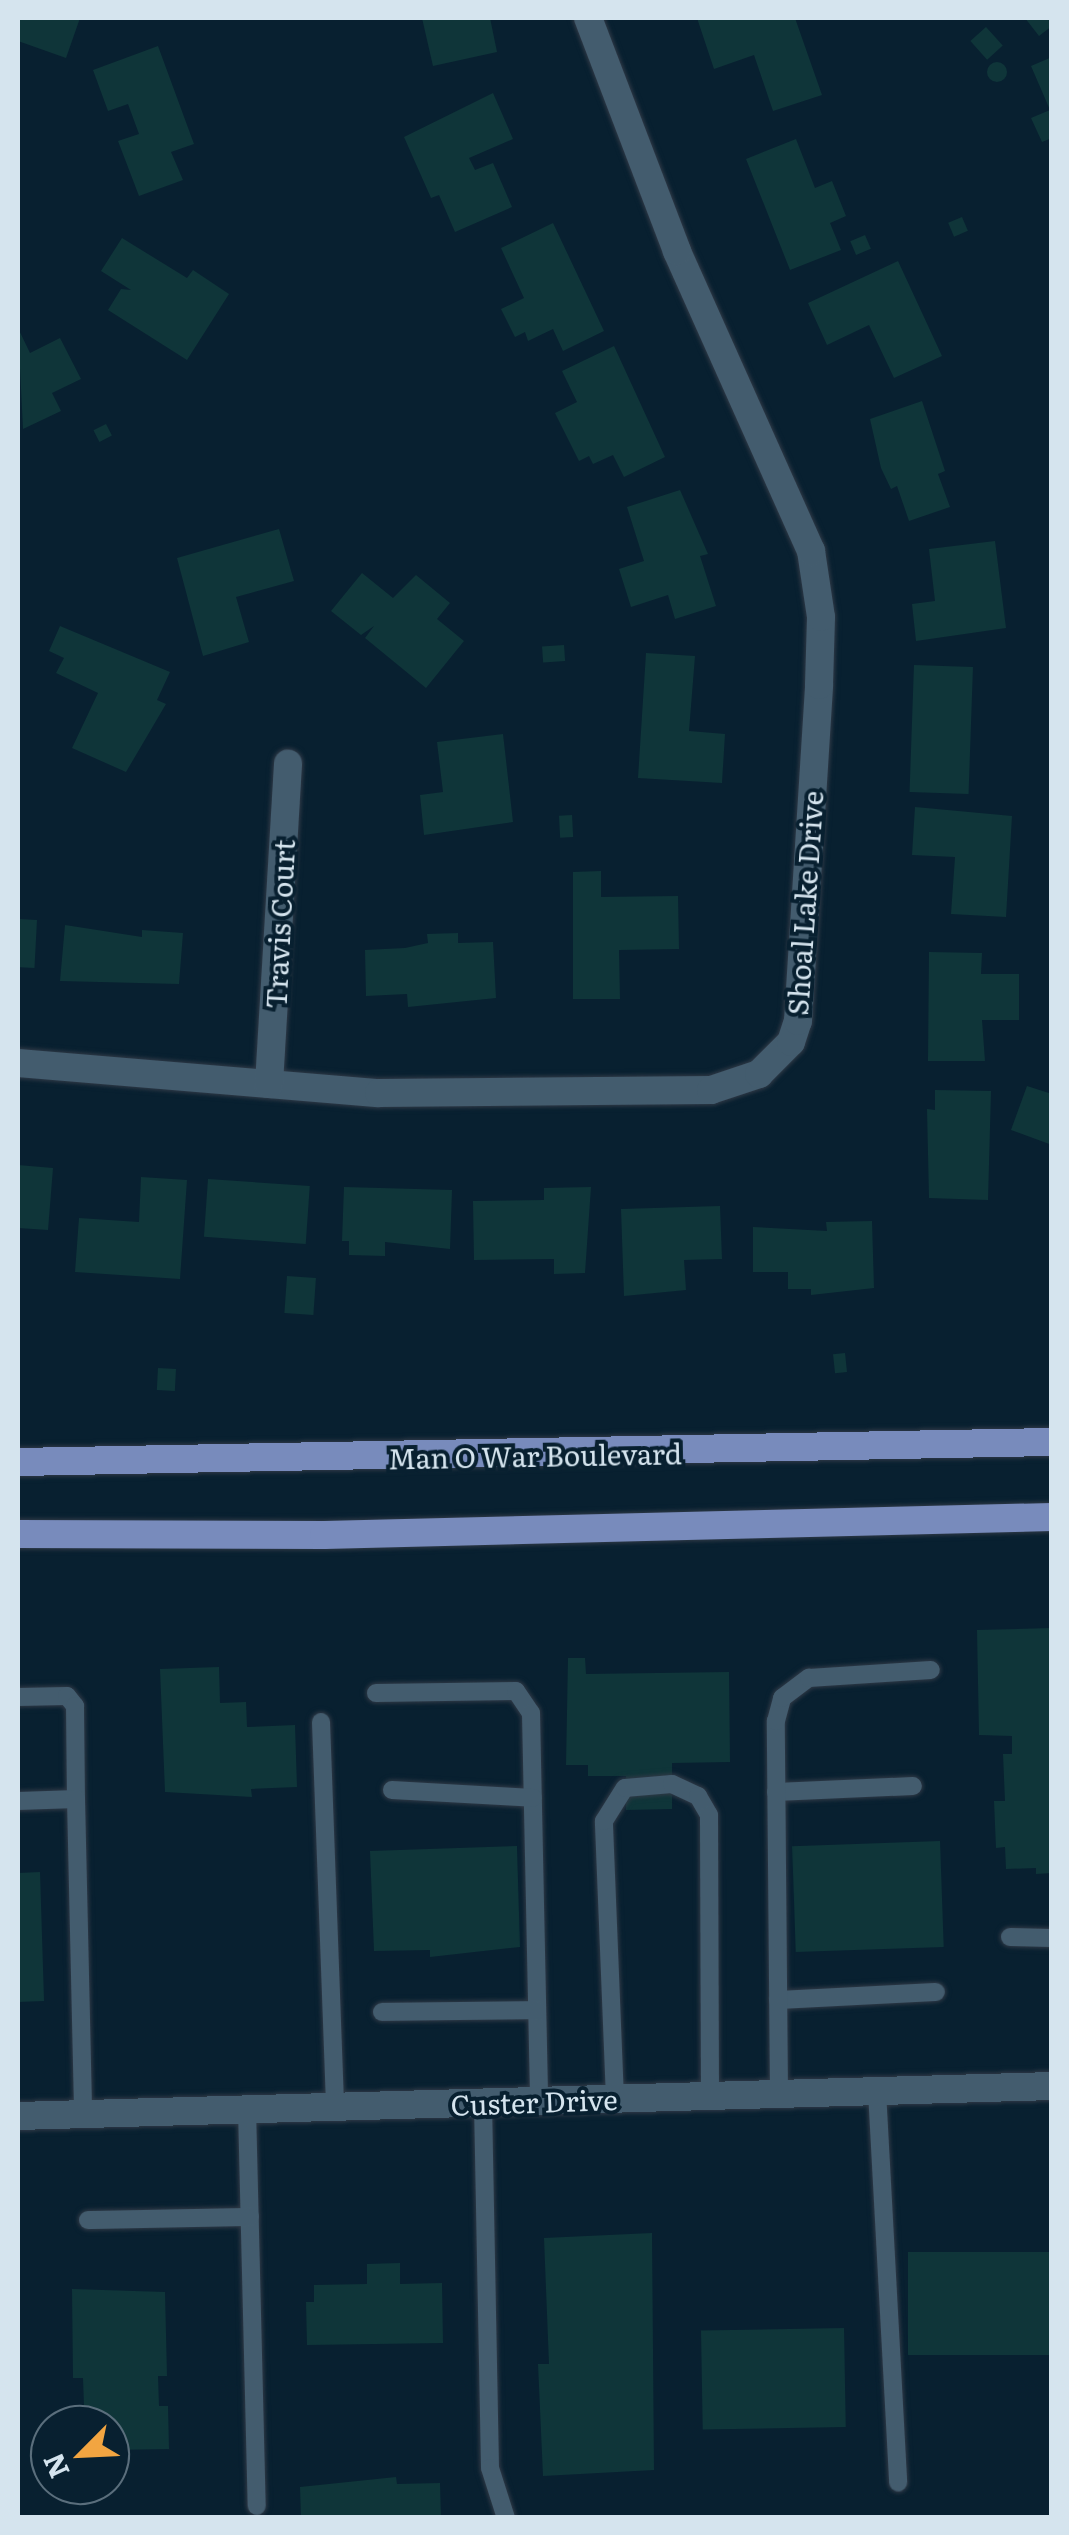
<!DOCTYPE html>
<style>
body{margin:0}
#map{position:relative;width:1069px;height:2535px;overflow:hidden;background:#082030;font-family:Literata,serif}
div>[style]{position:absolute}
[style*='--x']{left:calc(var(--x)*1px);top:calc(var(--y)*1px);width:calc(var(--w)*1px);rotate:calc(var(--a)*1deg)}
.building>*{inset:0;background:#0f3539;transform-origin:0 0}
.round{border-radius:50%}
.roads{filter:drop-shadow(0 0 2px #2f3946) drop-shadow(0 0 2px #2f3946)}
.service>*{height:18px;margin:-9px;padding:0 9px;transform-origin:9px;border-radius:9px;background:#435c6e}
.minor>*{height:28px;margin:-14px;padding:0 14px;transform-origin:14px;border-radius:14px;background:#435c6e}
.primary>*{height:28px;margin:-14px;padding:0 14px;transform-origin:14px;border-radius:14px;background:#788bbc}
span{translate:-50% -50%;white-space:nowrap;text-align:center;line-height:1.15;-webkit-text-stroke:8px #082030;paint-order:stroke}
.street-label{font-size:28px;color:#d5e4ee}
.frame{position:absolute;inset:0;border:20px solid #d5e4ee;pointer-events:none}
.north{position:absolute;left:30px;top:2405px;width:100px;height:100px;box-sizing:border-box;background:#082030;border:2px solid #5a6e7c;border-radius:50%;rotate:246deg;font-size:28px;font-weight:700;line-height:40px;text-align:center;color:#d5e4ee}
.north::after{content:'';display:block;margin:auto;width:35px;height:45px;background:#f2a541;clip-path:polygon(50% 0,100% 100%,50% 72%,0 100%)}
</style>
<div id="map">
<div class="building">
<div style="clip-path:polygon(18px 18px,80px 18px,66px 58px,18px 41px)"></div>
<div style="clip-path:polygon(422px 18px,490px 18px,497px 52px,433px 66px)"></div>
<div style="clip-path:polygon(697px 18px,795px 18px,822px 95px,773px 111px,754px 55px,714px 69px)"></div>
<div style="clip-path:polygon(1025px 18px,1052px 18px,1052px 26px,1039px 36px)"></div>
<div style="left:986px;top:27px;width:25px;height:21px;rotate:48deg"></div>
<div style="clip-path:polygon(158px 46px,194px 144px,171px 152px,183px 180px,139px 196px,118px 141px,139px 134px,128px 104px,108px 111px,93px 70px)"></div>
<div style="clip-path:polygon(1052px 57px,1052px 138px,1042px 142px,1031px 118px,1050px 110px,1031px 66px)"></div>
<div class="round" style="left:987px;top:62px;width:20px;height:20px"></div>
<div style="clip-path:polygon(493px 93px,513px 139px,469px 158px,475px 170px,493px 163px,512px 207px,455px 232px,439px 195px,431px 198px,404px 137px)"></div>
<div style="clip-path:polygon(796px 139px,815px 188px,832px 181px,846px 216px,830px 223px,841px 250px,790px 270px,746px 159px)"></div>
<div style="left:962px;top:217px;width:15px;height:15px;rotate:67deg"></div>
<div style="clip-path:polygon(553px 223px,604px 331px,563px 351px,553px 329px,528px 341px,525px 332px,515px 337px,501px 309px,524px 298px,501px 248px)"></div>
<div style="left:865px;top:235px;width:15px;height:16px;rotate:67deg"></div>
<div style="clip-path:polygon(122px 238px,187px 278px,193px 270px,229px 294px,187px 360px,108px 310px,121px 289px,131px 290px,101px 271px)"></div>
<div style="clip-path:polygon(898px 261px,942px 356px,894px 378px,869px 325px,827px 345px,808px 303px)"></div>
<div style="clip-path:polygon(18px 328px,30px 353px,60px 338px,81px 379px,52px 393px,61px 411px,23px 429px)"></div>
<div style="clip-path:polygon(614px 346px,665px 457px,624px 477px,613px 455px,593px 464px,589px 456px,579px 461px,555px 413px,577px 402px,562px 371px)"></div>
<div style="clip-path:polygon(922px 401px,945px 471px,938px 474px,950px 507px,909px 521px,897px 486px,891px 489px,881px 468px,870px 419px)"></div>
<div style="left:106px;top:424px;width:13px;height:14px;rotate:63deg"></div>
<div style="clip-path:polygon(680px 490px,708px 554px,700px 556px,716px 606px,675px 619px,668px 595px,631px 607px,619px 569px,644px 561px,627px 507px)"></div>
<div style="clip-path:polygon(279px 529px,294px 581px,236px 597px,249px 642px,203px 656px,177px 558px)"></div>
<div style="clip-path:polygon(995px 541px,1006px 628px,916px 641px,912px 604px,935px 601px,929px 549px)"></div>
<div style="clip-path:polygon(362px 573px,393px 598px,416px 575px,450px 603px,437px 619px,464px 641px,426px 688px,365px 638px,374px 626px,361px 635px,331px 611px)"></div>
<div style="clip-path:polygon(60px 626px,170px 672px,157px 700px,166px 704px,126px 772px,72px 748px,98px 693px,56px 673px,64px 658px,49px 651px)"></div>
<div style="left:564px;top:645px;width:16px;height:22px;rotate:86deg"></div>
<div style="clip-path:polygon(646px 653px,695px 656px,689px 731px,725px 734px,722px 783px,638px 778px)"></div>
<div style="left:914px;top:665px;width:59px;height:127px;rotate:2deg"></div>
<div style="clip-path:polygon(503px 734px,513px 822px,424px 835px,420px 795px,443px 792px,437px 742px)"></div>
<div style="clip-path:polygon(915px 807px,1012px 816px,1006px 917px,951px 914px,955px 857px,912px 855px)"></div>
<div style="left:572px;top:815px;width:22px;height:13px;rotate:87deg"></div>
<div style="clip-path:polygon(601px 871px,601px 897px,678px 896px,679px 949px,619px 950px,620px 999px,573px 999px,573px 872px)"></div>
<div style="left:18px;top:919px;width:19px;height:48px;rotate:3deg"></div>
<div style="clip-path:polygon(65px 925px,142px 937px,142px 930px,183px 933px,179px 984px,60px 981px)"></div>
<div style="clip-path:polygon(458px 933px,458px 943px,493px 942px,496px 998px,408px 1007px,407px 994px,366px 996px,365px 950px,405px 948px,428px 943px,427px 934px)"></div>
<div style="clip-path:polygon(929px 952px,982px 953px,981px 974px,1019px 974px,1019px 1020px,982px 1020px,985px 1061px,928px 1061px)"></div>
<div style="clip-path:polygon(1027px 1086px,1052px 1094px,1052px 1145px,1011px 1130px)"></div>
<div style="clip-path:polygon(935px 1090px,991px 1091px,988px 1200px,929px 1198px,927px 1109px,935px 1110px)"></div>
<div style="clip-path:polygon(18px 1165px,53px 1168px,48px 1230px,18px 1228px)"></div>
<div style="clip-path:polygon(141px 1177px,187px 1180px,180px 1279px,75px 1272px,79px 1218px,139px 1222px)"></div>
<div style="left:208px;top:1179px;width:102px;height:58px;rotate:4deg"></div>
<div style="clip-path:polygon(344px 1187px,452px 1190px,450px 1249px,385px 1242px,385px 1256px,349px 1255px,349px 1241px,342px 1241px)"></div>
<div style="clip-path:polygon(591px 1187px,585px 1273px,554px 1274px,554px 1259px,474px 1260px,473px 1201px,544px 1200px,544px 1188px)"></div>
<div style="clip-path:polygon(720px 1206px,722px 1259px,684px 1260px,686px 1290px,624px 1296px,621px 1209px)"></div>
<div style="clip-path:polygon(872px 1221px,874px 1288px,811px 1295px,811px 1289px,788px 1289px,788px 1272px,753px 1272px,753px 1227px,827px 1231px,826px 1222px)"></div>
<div style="left:287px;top:1276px;width:29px;height:37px;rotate:4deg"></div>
<div style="left:845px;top:1353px;width:19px;height:12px;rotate:84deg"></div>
<div style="left:158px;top:1368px;width:18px;height:22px;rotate:3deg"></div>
<div style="clip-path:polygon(1052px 1628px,1052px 1873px,1036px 1874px,1036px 1868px,1006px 1869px,1005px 1847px,996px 1848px,994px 1801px,1005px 1801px,1003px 1754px,1012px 1754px,1012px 1736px,979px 1735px,977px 1630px)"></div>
<div style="clip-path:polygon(568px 1658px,585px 1658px,586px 1674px,729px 1672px,730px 1762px,672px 1763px,672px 1809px,626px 1810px,626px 1776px,588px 1776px,588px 1765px,566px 1765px)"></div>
<div style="clip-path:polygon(219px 1667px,220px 1703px,246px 1702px,247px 1727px,295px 1725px,297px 1787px,251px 1789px,252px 1797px,165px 1792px,160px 1669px)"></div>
<div style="left:940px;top:1841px;width:106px;height:148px;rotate:88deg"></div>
<div style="clip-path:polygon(517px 1846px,520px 1947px,430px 1957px,430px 1950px,374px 1951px,370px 1851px)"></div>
<div style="clip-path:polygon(40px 1872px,44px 2001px,18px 2002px,18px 1873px)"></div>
<div style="clip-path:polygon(652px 2233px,654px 2470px,543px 2476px,538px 2364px,549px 2364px,544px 2238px)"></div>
<div style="left:1052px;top:2252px;width:103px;height:144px;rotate:90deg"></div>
<div style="clip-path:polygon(400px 2263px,400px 2284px,442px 2283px,443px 2343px,307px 2345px,306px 2302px,314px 2302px,314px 2285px,367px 2284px,367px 2264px)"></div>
<div style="clip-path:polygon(72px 2289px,165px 2292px,167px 2376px,158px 2376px,159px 2406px,168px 2406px,169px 2449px,110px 2450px,110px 2425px,76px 2425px,76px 2406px,84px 2406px,83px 2378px,73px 2378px)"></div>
<div style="left:844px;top:2328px;width:99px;height:143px;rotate:89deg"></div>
<div style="clip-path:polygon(396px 2477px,397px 2484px,440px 2483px,441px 2518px,301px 2518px,300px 2487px)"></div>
</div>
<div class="roads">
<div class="service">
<div style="--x:376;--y:1693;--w:140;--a:-0.8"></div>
<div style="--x:516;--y:1691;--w:27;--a:56"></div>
<div style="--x:531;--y:1713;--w:388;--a:88.8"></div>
<div style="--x:18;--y:1697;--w:49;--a:-1.2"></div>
<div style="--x:67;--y:1696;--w:13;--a:51"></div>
<div style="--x:75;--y:1706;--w:93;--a:89.4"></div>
<div style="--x:321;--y:1722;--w:385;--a:87.9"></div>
<div style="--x:392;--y:1790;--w:141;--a:3.2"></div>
<div style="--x:776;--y:1792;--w:137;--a:-2.5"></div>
<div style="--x:18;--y:1801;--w:58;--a:-2"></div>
<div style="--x:76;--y:1799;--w:315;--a:88.7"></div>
<div style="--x:1010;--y:1937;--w:42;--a:1.4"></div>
<div style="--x:778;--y:2000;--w:158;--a:-2.9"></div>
<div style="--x:382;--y:2012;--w:155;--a:-0.7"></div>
<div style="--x:877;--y:2091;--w:392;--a:86.9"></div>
<div style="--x:779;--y:2094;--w:373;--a:-90.5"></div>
<div style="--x:776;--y:1721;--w:24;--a:-75"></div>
<div style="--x:782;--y:1698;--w:34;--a:-37"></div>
<div style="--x:809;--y:1678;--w:122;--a:-3.8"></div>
<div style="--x:615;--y:2099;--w:278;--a:-92.3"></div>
<div style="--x:604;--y:1821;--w:39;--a:-58"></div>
<div style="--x:625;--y:1788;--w:47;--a:-4.9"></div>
<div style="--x:672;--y:1784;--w:29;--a:25"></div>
<div style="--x:698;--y:1796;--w:22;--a:60"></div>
<div style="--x:709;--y:1815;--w:281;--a:89.8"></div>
<div style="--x:483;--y:2103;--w:365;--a:88.9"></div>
<div style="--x:490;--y:2468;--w:52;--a:72.3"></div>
<div style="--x:247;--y:2109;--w:397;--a:88.6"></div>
<div style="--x:88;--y:2220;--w:162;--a:-1.1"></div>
</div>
<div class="minor">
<div style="--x:18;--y:1063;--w:362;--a:4.8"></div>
<div style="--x:379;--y:1093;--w:332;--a:-0.5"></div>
<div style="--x:711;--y:1090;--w:51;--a:-18.4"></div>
<div style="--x:759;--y:1074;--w:45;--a:-45"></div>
<div style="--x:791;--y:1042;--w:22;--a:-72"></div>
<div style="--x:798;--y:1021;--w:337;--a:-86.4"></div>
<div style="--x:819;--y:685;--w:68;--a:-88.3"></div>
<div style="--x:821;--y:617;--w:67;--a:-98.6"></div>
<div style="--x:811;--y:551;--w:329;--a:-114.1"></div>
<div style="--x:677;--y:251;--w:249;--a:-110.9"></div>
<div style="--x:269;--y:1084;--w:321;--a:-86.6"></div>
<div style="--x:18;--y:2116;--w:1034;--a:-1.66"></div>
</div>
<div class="primary">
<div style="--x:18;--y:1462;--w:1034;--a:-1.11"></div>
<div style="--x:18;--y:1534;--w:306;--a:0.2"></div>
<div style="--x:324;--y:1535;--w:728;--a:-1.42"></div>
</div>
</div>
<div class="street-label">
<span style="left:804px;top:903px;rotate:-86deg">Shoal Lake Drive</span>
<span style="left:279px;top:924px;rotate:-87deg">Travis Court</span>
<span style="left:535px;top:1455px;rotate:-1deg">Man O War Boulevard</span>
<span style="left:534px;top:2101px;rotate:-2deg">Custer Drive</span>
</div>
<div class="frame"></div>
<div class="north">N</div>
</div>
